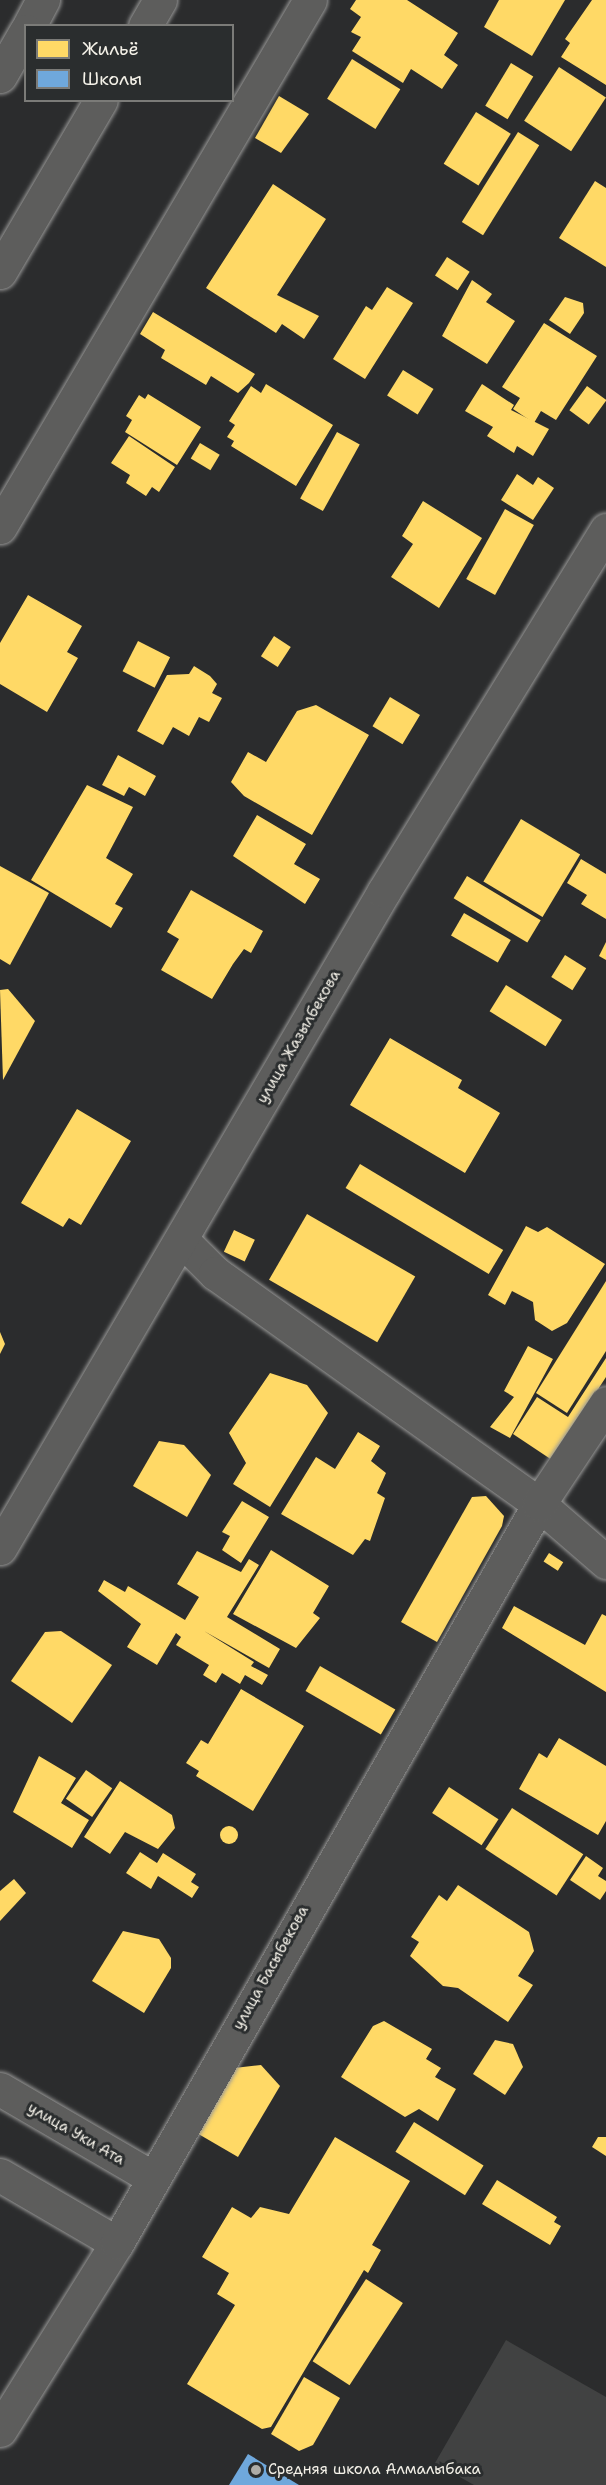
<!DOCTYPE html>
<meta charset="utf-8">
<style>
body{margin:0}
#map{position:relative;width:606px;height:2485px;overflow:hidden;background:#2b2c2d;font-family:"Shantell Sans",sans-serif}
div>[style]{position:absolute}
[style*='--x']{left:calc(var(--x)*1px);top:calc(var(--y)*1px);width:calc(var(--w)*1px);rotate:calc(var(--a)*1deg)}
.green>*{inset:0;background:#414242}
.homes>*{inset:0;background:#ffd966;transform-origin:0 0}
.round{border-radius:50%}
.schools>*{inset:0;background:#6fa8dc}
.roads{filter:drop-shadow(0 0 2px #979796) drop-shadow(0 0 2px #979796)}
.minor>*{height:33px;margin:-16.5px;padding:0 16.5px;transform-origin:16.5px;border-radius:16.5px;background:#5d5d5c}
.major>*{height:33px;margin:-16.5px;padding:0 16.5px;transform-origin:16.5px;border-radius:16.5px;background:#5d5d5c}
.dots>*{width:16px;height:16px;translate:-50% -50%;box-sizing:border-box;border:3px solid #2a2d2e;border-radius:50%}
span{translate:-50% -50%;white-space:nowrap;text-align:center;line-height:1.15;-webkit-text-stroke:6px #2a2d2e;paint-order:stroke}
.street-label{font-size:15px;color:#f4f1e8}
.poi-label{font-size:15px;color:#f4f1e8}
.left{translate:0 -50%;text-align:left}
.legend{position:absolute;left:24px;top:24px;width:210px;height:78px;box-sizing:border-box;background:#2a2d2e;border:2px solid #7b7b78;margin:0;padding:8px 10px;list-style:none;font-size:18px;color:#f4f1e8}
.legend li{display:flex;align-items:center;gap:12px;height:30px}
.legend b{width:30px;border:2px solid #7b7b78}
</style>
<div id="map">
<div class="green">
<div style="clip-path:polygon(506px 2340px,606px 2397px,606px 2485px,474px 2485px,435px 2463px)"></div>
</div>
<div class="homes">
<div style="clip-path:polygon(356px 0,407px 0,458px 33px,444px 55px,458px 65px,442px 89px,411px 69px,403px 83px,352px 51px,361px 37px,351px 32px,361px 17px,350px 9px)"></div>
<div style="clip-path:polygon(499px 0,565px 0,532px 56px,484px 27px)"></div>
<div style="clip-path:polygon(592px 0,606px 0,606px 85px,561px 57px,570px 43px,565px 39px)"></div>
<div style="left:352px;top:59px;width:57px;height:47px;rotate:32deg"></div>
<div style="left:511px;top:63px;width:26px;height:50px;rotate:31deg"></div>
<div style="left:559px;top:67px;width:56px;height:64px;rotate:33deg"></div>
<div style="clip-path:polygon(279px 96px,309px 114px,281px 153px,255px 138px)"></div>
<div style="left:476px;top:112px;width:41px;height:61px;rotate:32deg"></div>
<div style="left:518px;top:132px;width:25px;height:106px;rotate:32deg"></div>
<div style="clip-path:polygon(595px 181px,606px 188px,606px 267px,559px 238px)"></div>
<div style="clip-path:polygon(273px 184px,326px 219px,277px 295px,319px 316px,304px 339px,282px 324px,276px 333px,206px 288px)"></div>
<div style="left:447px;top:257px;width:27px;height:22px;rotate:33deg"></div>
<div style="clip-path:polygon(472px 280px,492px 294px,486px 302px,515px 321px,487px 364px,442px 336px)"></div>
<div style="clip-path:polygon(387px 287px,413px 303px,365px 379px,333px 359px,366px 306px,372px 310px)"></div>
<div style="clip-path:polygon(565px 297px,583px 303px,584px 313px,570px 334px,549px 320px)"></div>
<div style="clip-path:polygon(153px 312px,255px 374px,249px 383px,238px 393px,211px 376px,206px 385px,161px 358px,165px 350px,140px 334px)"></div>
<div style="clip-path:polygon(544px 323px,597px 356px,556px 420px,541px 411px,534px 423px,513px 409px,520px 398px,502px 387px)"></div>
<div style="left:403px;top:370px;width:36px;height:30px;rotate:32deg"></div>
<div style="clip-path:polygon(266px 384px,333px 425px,296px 486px,231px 446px,234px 441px,227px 437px,235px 425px,229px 421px,251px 386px,261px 393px)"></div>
<div style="clip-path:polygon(482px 384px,514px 405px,511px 410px,549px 429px,533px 456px,517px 446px,514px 453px,487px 436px,493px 427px,465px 411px)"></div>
<div style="left:587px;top:386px;width:24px;height:30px;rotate:36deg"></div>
<div style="clip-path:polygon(148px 394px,201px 427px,177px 465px,125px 432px,132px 420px,126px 416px,139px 395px,145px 399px)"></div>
<div style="left:337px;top:432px;width:26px;height:76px;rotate:29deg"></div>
<div style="clip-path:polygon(129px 436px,175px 467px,159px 492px,152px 487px,146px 496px,126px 483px,130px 475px,111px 463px)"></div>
<div style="left:200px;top:443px;width:23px;height:18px;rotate:31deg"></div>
<div style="clip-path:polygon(517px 474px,533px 485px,538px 477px,554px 488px,533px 520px,501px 500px)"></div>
<div style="clip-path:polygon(423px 501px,482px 538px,439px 608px,391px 577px,413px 544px,402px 536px)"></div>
<div style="left:505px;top:509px;width:33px;height:80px;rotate:29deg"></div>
<div style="clip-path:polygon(28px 595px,82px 626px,67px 652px,78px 658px,47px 712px,0 684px,0 643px)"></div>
<div style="left:274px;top:636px;width:20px;height:24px;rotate:33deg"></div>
<div style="left:138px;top:641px;width:36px;height:34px;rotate:27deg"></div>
<div style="clip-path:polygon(194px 666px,210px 676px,217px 684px,212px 693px,222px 698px,209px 722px,199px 717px,189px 736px,173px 727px,163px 745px,137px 731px,167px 675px,189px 674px)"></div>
<div style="left:390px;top:697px;width:35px;height:34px;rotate:31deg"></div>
<div style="clip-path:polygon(316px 705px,369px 735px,312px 835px,244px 796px,231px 782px,248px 752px,266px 762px,297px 711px)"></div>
<div style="clip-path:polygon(118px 755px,156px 776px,145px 796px,129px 787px,124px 796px,102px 785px)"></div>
<div style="clip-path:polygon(87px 785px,133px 807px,106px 858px,133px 874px,115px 904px,123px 908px,111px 928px,31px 880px)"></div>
<div style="clip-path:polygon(257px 815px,306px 844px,294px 864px,320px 879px,305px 904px,233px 856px)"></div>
<div style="left:521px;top:819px;width:69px;height:73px;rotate:31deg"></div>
<div style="clip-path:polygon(581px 859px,606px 874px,606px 919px,581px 904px,587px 895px,567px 883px)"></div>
<div style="clip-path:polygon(0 866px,49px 893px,10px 965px,0 959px)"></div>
<div style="left:467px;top:876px;width:86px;height:26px;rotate:31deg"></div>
<div style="clip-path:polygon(191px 890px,263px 931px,251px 953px,244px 949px,233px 964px,212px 999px,161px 970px,179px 939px,167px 932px)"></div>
<div style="left:464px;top:913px;width:54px;height:26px;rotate:30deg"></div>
<div style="clip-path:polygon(606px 942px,606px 960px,599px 956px)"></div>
<div style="left:565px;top:955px;width:25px;height:26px;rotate:32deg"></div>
<div style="left:506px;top:985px;width:66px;height:31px;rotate:32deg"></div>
<div style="clip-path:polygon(8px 989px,35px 1021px,3px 1080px,0 990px)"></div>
<div style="clip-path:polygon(390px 1038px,462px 1080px,458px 1088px,500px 1113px,465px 1173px,350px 1105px)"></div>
<div style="clip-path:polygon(77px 1109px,131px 1141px,81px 1225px,69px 1218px,63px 1227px,21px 1203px)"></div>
<div style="left:360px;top:1164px;width:167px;height:28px;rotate:31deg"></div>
<div style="left:307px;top:1214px;width:125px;height:76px;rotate:30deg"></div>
<div style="clip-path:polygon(526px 1226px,538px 1232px,547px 1227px,605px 1264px,567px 1323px,552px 1331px,535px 1320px,533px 1302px,512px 1291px,505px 1305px,488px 1295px)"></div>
<div style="left:234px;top:1230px;width:23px;height:24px;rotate:25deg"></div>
<div style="clip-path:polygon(606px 1281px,606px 1351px,567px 1413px,536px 1393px)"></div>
<div style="clip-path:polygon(0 1332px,5px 1344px,0 1354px)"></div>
<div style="clip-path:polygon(528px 1346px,553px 1359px,510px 1438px,490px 1427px,514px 1397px,504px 1391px)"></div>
<div style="clip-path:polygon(606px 1358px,606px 1377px,552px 1460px,513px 1434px,537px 1397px,568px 1417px)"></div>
<div style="clip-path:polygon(270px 1373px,307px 1385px,328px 1413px,270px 1507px,233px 1484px,246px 1463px,229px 1433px)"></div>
<div style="clip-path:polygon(358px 1432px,380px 1446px,371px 1461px,386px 1473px,377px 1493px,385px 1498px,370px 1541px,365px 1539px,353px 1555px,281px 1514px,316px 1457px,335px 1469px)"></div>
<div style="clip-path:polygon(159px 1441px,184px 1445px,211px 1475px,187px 1517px,133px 1486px)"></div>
<div style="clip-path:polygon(486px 1496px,504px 1516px,502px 1526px,437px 1642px,401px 1622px,472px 1497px)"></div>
<div style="clip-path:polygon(242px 1501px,269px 1517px,241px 1563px,222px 1550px,230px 1536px,222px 1532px)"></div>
<div style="clip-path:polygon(271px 1550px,329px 1586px,313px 1613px,320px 1618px,296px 1648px,233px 1614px)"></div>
<div style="clip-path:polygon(197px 1551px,241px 1572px,249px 1559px,259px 1565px,227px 1617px,280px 1649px,269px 1668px,204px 1631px,254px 1662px,251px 1666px,268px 1675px,262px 1685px,245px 1675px,240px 1684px,222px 1673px,216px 1683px,203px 1675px,209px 1665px,176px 1645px,181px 1637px,176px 1633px,157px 1665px,127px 1647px,141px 1624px,98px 1591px,104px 1580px,125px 1592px,128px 1586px,185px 1620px,199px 1597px,177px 1584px)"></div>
<div style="left:549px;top:1553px;width:17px;height:10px;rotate:33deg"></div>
<div style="clip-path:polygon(514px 1606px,585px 1645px,602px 1614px,606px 1616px,606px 1692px,502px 1628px)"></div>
<div style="clip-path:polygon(61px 1631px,112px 1665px,72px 1723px,11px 1681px,45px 1632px)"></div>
<div style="left:320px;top:1666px;width:87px;height:29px;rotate:30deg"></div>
<div style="clip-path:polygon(241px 1689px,304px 1726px,253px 1811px,196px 1776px,199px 1771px,186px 1763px,201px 1740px,208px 1744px)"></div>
<div style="clip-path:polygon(559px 1738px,606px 1766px,606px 1821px,598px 1835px,519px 1789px,539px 1753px,547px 1758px)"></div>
<div style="clip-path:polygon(39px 1756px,76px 1778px,61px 1803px,89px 1820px,72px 1848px,13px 1812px)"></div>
<div style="left:86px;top:1770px;width:32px;height:35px;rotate:35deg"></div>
<div style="clip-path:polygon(120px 1781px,172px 1815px,175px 1828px,158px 1849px,125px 1832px,110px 1854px,84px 1837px)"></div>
<div style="left:449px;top:1787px;width:59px;height:31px;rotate:33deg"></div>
<div style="left:512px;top:1808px;width:85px;height:49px;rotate:33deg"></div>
<div class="round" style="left:220px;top:1826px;width:18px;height:18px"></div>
<div style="clip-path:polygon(140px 1852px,157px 1863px,163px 1853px,196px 1874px,191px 1882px,199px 1887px,192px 1898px,158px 1876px,151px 1889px,126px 1873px)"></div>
<div style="clip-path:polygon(586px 1856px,603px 1868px,598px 1876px,606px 1881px,606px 1891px,600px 1900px,570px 1880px)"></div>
<div style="clip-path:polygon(14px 1879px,26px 1893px,0 1921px,0 1891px)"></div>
<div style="clip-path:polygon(458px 1885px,529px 1932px,534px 1951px,518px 1976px,533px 1985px,508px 2022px,458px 1988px,443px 1986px,410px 1956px,419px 1942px,411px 1937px,439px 1895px,447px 1901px)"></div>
<div style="clip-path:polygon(123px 1931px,159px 1939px,171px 1958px,171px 1968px,144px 2013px,92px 1981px)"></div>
<div style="clip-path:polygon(384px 2021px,432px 2049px,426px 2059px,441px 2068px,435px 2077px,456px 2089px,438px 2121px,419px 2109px,405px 2117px,341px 2077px,373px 2026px)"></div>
<div style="clip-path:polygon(495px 2040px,513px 2044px,523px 2067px,505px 2095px,473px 2074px)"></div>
<div style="clip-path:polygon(261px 2065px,280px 2086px,238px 2157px,195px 2132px,234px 2068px)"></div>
<div style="left:414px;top:2122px;width:82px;height:35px;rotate:32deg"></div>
<div style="clip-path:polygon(335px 2137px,410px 2181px,372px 2245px,381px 2250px,368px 2273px,364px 2270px,271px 2427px,262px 2429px,187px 2384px,235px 2305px,217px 2294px,229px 2273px,202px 2257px,232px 2207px,251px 2218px,260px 2207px,289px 2214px)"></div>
<div style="clip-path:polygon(598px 2137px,606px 2137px,606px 2156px,592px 2147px)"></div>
<div style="clip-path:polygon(497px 2180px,557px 2217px,554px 2222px,561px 2226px,550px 2245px,482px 2204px)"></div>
<div style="left:366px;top:2279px;width:44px;height:98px;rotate:33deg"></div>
<div style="clip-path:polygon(304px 2377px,340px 2398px,313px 2445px,299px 2451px,271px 2434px)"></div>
</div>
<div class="schools">
<div style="clip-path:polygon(248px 2454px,299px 2485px,229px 2485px)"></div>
</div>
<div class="roads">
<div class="minor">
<div style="--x:29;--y:26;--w:30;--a:-62"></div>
<div style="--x:0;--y:76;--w:52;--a:-60"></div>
<div style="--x:0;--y:527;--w:611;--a:-59.53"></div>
<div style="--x:182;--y:1240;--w:47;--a:45"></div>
<div style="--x:215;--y:1273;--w:398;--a:35.5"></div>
<div style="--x:539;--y:1504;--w:89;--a:40.9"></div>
<div style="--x:0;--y:1548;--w:761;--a:-59.69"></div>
<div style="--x:384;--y:891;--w:424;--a:-58.4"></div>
<div style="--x:0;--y:2089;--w:177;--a:30.2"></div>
<div style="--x:0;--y:2175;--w:135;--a:30.2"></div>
<div style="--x:0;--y:2430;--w:221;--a:-58"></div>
<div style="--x:117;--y:2243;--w:851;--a:-60.27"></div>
<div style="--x:539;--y:1504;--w:121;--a:-56.4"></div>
</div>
<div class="major">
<div style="--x:145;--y:26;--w:30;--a:-60"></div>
<div style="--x:0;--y:272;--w:199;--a:-59.6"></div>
</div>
</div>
<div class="dots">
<div style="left:256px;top:2470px;background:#aeaca7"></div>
</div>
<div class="street-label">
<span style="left:299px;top:1037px;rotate:-60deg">улица Жазылбекова</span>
<span style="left:271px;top:1968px;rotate:-61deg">улица Басыбекова</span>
<span style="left:76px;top:2134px;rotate:30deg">улица Уки Ата</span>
</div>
<div class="poi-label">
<span class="left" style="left:268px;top:2470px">Средняя школа Алмалыбака</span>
</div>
<ul class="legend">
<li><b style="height:16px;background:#ffd966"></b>Жильё</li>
<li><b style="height:16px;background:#6fa8dc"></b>Школы</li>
</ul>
</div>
